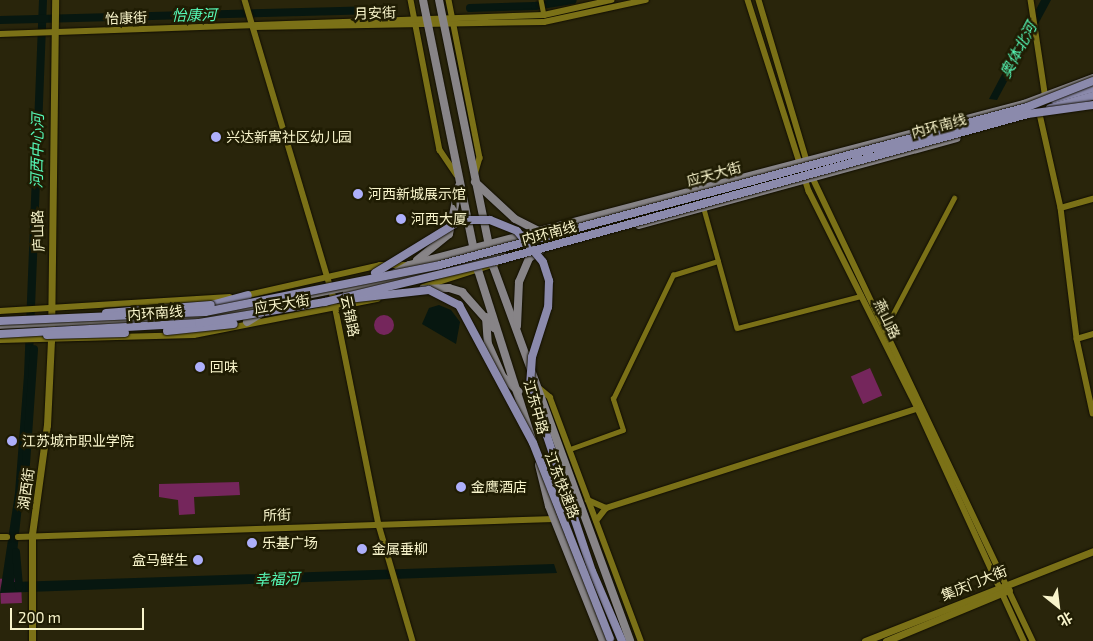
<!DOCTYPE html>
<meta charset="utf-8">
<style>
body{margin:0}
#map{position:relative;width:1093px;height:641px;overflow:hidden;background:#29250b;font-family:"Exo 2","Noto Sans SC",sans-serif}
div>[style]{position:absolute}
[style*='--x']{left:calc(var(--x)*1px);top:calc(var(--y)*1px);width:calc(var(--w)*1px);rotate:calc(var(--a)*1deg)}
.green>*{inset:0;background:#75265c;transform-origin:0 0}
.round{border-radius:50%}
.water>*{inset:0;background:#071710}
.river>*{height:8px;margin:-4px;padding:0 4px;transform-origin:4px;border-radius:4px;background:#071710}
.roads{filter:drop-shadow(0 0 1px #110e00) drop-shadow(0 0 1px #110e00)}
.minor>*{height:4.5px;margin:-2.25px;padding:0 2.25px;transform-origin:2.25px;border-radius:2.25px;background:#7b7117}
.tertiary>*{height:5.5px;margin:-2.75px;padding:0 2.75px;transform-origin:2.75px;border-radius:2.75px;background:#7b7117}
.secondary>*{height:7px;margin:-3.5px;padding:0 3.5px;transform-origin:3.5px;border-radius:3.5px;background:#7b7117}
.primary>*{height:8px;margin:-4px;padding:0 4px;transform-origin:4px;border-radius:4px;background:#878487}
.trunk>*{height:8px;margin:-4px;padding:0 4px;transform-origin:4px;border-radius:4px;background:#8b8aac}
.bridges{filter:drop-shadow(0 0 1px #110e00) drop-shadow(0 0 1px #110e00)}
.trunk-bridge>*{height:8px;margin:-4px;padding:0 4px;transform-origin:4px;border-radius:4px;background:#8b8aac}
.dots>*{width:14px;height:14px;translate:-50% -50%;box-sizing:border-box;border:2px solid #1f1c03;border-radius:50%}
span{translate:-50% -50%;white-space:nowrap;text-align:center;line-height:1.15;-webkit-text-stroke:5px #1f1c03;paint-order:stroke}
.street-label{font-size:14px;color:#f8f4cb}
.poi-label{font-size:14px;color:#f8f4cb}
.left{translate:0 -50%;text-align:left}
.right{translate:-100% -50%;text-align:right}
.water-label{font-size:15px;color:#56fbb9;font-style:italic}
.north{position:absolute;left:1033px;top:581px;width:50px;height:50px;-webkit-text-stroke:4px #1f1c03;paint-order:stroke;rotate:151deg;font-size:14px;font-weight:700;line-height:20px;text-align:center;color:#f8f4cb}
.north::after{content:'';display:block;margin:auto;width:18px;height:22px;background:#f8f4cb;clip-path:polygon(50% 0,100% 100%,50% 72%,0 100%)}
.scale{position:absolute;left:10px;top:608px;width:134px;height:22px;box-sizing:border-box;border:2px solid #f8f4cb;border-top:0;padding-left:6px;font-size:15px;line-height:18px;white-space:nowrap;color:#f8f4cb;-webkit-text-stroke:4px #1f1c03;paint-order:stroke}
</style>
<div id="map">
<div class="green">
<div class="round" style="left:374px;top:315px;width:20px;height:20px"></div>
<div style="left:870px;top:368px;width:30px;height:21px;rotate:66deg"></div>
<div style="clip-path:polygon(239px 482px,240px 495px,194px 497px,195px 514px,179px 515px,178px 500px,159px 497px,159px 484px)"></div>
<div style="left:21px;top:578px;width:25px;height:21px;rotate:88deg"></div>
</div>
<div class="water">
<div style="clip-path:polygon(39px 0,47px 0,37px 258px,30px 429px,14px 582px,554px 564px,557px 573px,0 593px,15px 493px,24px 375px)"></div>
<div style="clip-path:polygon(1041px 0,1051px 0,997px 100px,989px 99px)"></div>
<div style="clip-path:polygon(439px 305px,451px 310px,460px 322px,456px 344px,422px 324px,429px 308px)"></div>
</div>
<div class="river">
<div style="--x:470;--y:8;--w:65;--a:-1.8"></div>
<div style="--x:535;--y:6;--w:38;--a:-9"></div>
<div style="--x:0;--y:20;--w:388;--a:-1.5"></div>
<div style="--x:26;--y:464;--w:115;--a:-86"></div>
<div style="--x:16;--y:552;--w:35;--a:85"></div>
</div>
<div class="roads">
<div class="minor">
<div style="--x:541;--y:0;--w:15;--a:79"></div>
<div style="--x:704;--y:209;--w:123;--a:74.5"></div>
<div style="--x:737;--y:328;--w:128;--a:-14.5"></div>
<div style="--x:885;--y:329;--w:148;--a:-62.2"></div>
<div style="--x:570;--y:449;--w:56;--a:-19.7"></div>
<div style="--x:623;--y:430;--w:33;--a:-108"></div>
<div style="--x:613;--y:399;--w:138;--a:-64.2"></div>
<div style="--x:673;--y:275;--w:47;--a:-17.3"></div>
</div>
<div class="tertiary">
<div style="--x:245;--y:0;--w:308;--a:73.4"></div>
<div style="--x:333;--y:295;--w:235;--a:78.7"></div>
<div style="--x:379;--y:525;--w:121;--a:73.7"></div>
<div style="--x:411;--y:0;--w:153;--a:79.1"></div>
<div style="--x:440;--y:150;--w:30;--a:56"></div>
<div style="--x:449;--y:0;--w:161;--a:78.9"></div>
<div style="--x:480;--y:158;--w:18;--a:106"></div>
<div style="--x:748;--y:0;--w:201;--a:72.3"></div>
<div style="--x:809;--y:191;--w:244;--a:63.4"></div>
<div style="--x:918;--y:409;--w:255;--a:65.4"></div>
<div style="--x:759;--y:0;--w:171;--a:73.4"></div>
<div style="--x:1031;--y:0;--w:94;--a:81.4"></div>
<div style="--x:254;--y:27;--w:290;--a:-1"></div>
<div style="--x:544;--y:22;--w:104;--a:-12.2"></div>
<div style="--x:0;--y:34;--w:544;--a:-2"></div>
<div style="--x:544;--y:15;--w:69;--a:-12.6"></div>
<div style="--x:1040;--y:114;--w:96;--a:77.4"></div>
<div style="--x:1061;--y:208;--w:132;--a:83"></div>
<div style="--x:1077;--y:339;--w:76;--a:77.8"></div>
<div style="--x:812;--y:176;--w:515;--a:64.58"></div>
<div style="--x:1061;--y:208;--w:33;--a:-16"></div>
<div style="--x:423;--y:287;--w:76;--a:-17.7"></div>
<div style="--x:244;--y:296;--w:139;--a:-12.8"></div>
<div style="--x:380;--y:265;--w:27;--a:0"></div>
<div style="--x:0;--y:311;--w:230;--a:-3.5"></div>
<div style="--x:1077;--y:339;--w:17;--a:-17"></div>
<div style="--x:0;--y:340;--w:194;--a:-1.5"></div>
<div style="--x:194;--y:335;--w:187;--a:-11.1"></div>
<div style="--x:538;--y:387;--w:16;--a:40"></div>
<div style="--x:550;--y:397;--w:260;--a:69.5"></div>
<div style="--x:588;--y:500;--w:20;--a:24"></div>
<div style="--x:596;--y:521;--w:16;--a:-52"></div>
<div style="--x:606;--y:508;--w:330;--a:-17.7"></div>
<div style="--x:0;--y:537;--w:7;--a:0"></div>
<div style="--x:18;--y:537;--w:536;--a:-1.92"></div>
</div>
<div class="secondary">
<div style="--x:32;--y:641;--w:107;--a:-90"></div>
<div style="--x:32;--y:534;--w:110;--a:-82.2"></div>
<div style="--x:47;--y:425;--w:84;--a:-87.3"></div>
<div style="--x:51;--y:341;--w:341;--a:-89.3"></div>
<div style="--x:865;--y:641;--w:245;--a:-21.5"></div>
<div style="--x:886;--y:641;--w:133;--a:-22.5"></div>
</div>
<div class="primary">
<div style="--x:423;--y:0;--w:276;--a:78.5"></div>
<div style="--x:478;--y:270;--w:177;--a:72.3"></div>
<div style="--x:439;--y:0;--w:271;--a:78.5"></div>
<div style="--x:493;--y:266;--w:399;--a:69.9"></div>
<div style="--x:475;--y:182;--w:54;--a:42.8"></div>
<div style="--x:515;--y:219;--w:30;--a:27"></div>
<div style="--x:639;--y:225;--w:329;--a:-15.3"></div>
<div style="--x:417;--y:260;--w:41;--a:-39.1"></div>
<div style="--x:449;--y:234;--w:49;--a:-78.2"></div>
<div style="--x:393;--y:274;--w:18;--a:-29"></div>
<div style="--x:409;--y:265;--w:636;--a:-14.67"></div>
<div style="--x:1024;--y:104;--w:74;--a:-20.6"></div>
<div style="--x:423;--y:289;--w:26;--a:-2"></div>
<div style="--x:449;--y:288;--w:14;--a:17"></div>
<div style="--x:462;--y:292;--w:48;--a:48.4"></div>
<div style="--x:347;--y:292;--w:161;--a:-12.6"></div>
<div style="--x:486;--y:317;--w:27;--a:86"></div>
<div style="--x:488;--y:344;--w:36;--a:66"></div>
<div style="--x:503;--y:377;--w:21;--a:43"></div>
<div style="--x:247;--y:322;--w:15;--a:-32"></div>
<div style="--x:0;--y:325;--w:204;--a:-2.5"></div>
<div style="--x:204;--y:316;--w:150;--a:-11.5"></div>
<div style="--x:517;--y:326;--w:44;--a:-87.4"></div>
<div style="--x:519;--y:282;--w:26;--a:-67"></div>
<div style="--x:529;--y:258;--w:13;--a:-32"></div>
<div style="--x:539;--y:465;--w:42;--a:76.3"></div>
<div style="--x:549;--y:506;--w:145;--a:68.2"></div>
</div>
<div class="trunk">
<div style="--x:1054;--y:99;--w:41;--a:-15.8"></div>
<div style="--x:1050;--y:108;--w:45;--a:-15.6"></div>
<div style="--x:211;--y:305;--w:38;--a:-15"></div>
<div style="--x:530;--y:385;--w:196;--a:71.6"></div>
<div style="--x:592;--y:571;--w:76;--a:66.8"></div>
</div>
</div>
<div class="bridges">
<div class="trunk-bridge">
<div style="--x:375;--y:273;--w:101;--a:-31.6"></div>
<div style="--x:461;--y:220;--w:29;--a:0"></div>
<div style="--x:490;--y:220;--w:29;--a:22"></div>
<div style="--x:517;--y:231;--w:40;--a:50"></div>
<div style="--x:543;--y:262;--w:20;--a:72"></div>
<div style="--x:549;--y:281;--w:26;--a:92"></div>
<div style="--x:548;--y:307;--w:52;--a:107.7"></div>
<div style="--x:532;--y:357;--w:28;--a:94"></div>
<div style="--x:348;--y:299;--w:81;--a:-6.3"></div>
<div style="--x:429;--y:290;--w:34;--a:27"></div>
<div style="--x:459;--y:305;--w:157;--a:61.8"></div>
<div style="--x:533;--y:443;--w:210;--a:68.5"></div>
<div style="--x:106;--y:313;--w:105;--a:-4.4"></div>
<div style="--x:0;--y:321;--w:205;--a:-2.5"></div>
<div style="--x:205;--y:312;--w:240;--a:-11.3"></div>
<div style="--x:440;--y:265;--w:608;--a:-15.06"></div>
<div style="--x:1027;--y:107;--w:71;--a:-21.5"></div>
<div style="--x:167;--y:331;--w:67;--a:-6"></div>
<div style="--x:0;--y:334;--w:199;--a:-3.2"></div>
<div style="--x:199;--y:323;--w:128;--a:-9.5"></div>
<div style="--x:325;--y:302;--w:176;--a:-13.5"></div>
<div style="--x:496;--y:261;--w:552;--a:-15.45"></div>
<div style="--x:1028;--y:114;--w:66;--a:-7.9"></div>
<div style="--x:47;--y:335;--w:78;--a:-1.5"></div>
</div>
</div>
<div class="dots">
<div style="left:216px;top:137px;background:#adaffb"></div>
<div style="left:358px;top:194px;background:#adaffb"></div>
<div style="left:401px;top:219px;background:#adaffb"></div>
<div style="left:200px;top:367px;background:#adaffb"></div>
<div style="left:12px;top:441px;background:#adaffb"></div>
<div style="left:461px;top:487px;background:#adaffb"></div>
<div style="left:252px;top:543px;background:#adaffb"></div>
<div style="left:362px;top:549px;background:#adaffb"></div>
<div style="left:198px;top:560px;background:#adaffb"></div>
</div>
<div class="street-label">
<span style="left:375px;top:13px;rotate:-2deg">月安街</span>
<span style="left:126px;top:18px;rotate:-2deg">怡康街</span>
<span style="left:939px;top:126px;rotate:-15deg">内环南线</span>
<span style="left:714px;top:174px;rotate:-15deg">应天大街</span>
<span style="left:38px;top:231px;rotate:-92deg">庐山路</span>
<span style="left:549px;top:233px;rotate:-15deg">内环南线</span>
<span style="left:282px;top:304px;rotate:-9deg">应天大街</span>
<span style="left:155px;top:313px;rotate:-4deg">内环南线</span>
<span style="left:350px;top:316px;rotate:78deg">云锦路</span>
<span style="left:887px;top:319px;rotate:64deg">燕山路</span>
<span style="left:536px;top:407px;rotate:74deg">江东中路</span>
<span style="left:562px;top:485px;rotate:69deg">江东快速路</span>
<span style="left:26px;top:489px;rotate:-82deg">湖西街</span>
<span style="left:277px;top:515px;rotate:-2deg">所街</span>
<span style="left:974px;top:583px;rotate:-22deg">集庆门大街</span>
</div>
<div class="poi-label">
<span class="left" style="left:226px;top:137px">兴达新寓社区幼儿园</span>
<span class="left" style="left:368px;top:194px">河西新城展示馆</span>
<span class="left" style="left:411px;top:219px">河西大厦</span>
<span class="left" style="left:210px;top:367px">回味</span>
<span class="left" style="left:22px;top:441px">江苏城市职业学院</span>
<span class="left" style="left:471px;top:487px">金鹰酒店</span>
<span class="left" style="left:262px;top:543px">乐基广场</span>
<span class="left" style="left:372px;top:549px">金属垂柳</span>
<span class="right" style="left:188px;top:560px">盒马鲜生</span>
</div>
<div class="water-label">
<span style="left:194px;top:15px;rotate:-1deg">怡康河</span>
<span style="left:1018px;top:50px;rotate:-62deg">奥体北河</span>
<span style="left:37px;top:151px;rotate:-89deg">河西中心河</span>
<span style="left:277px;top:579px;rotate:-2deg">幸福河</span>
</div>
<div class="north">北</div>
<div class="scale">200 m</div>
</div>
